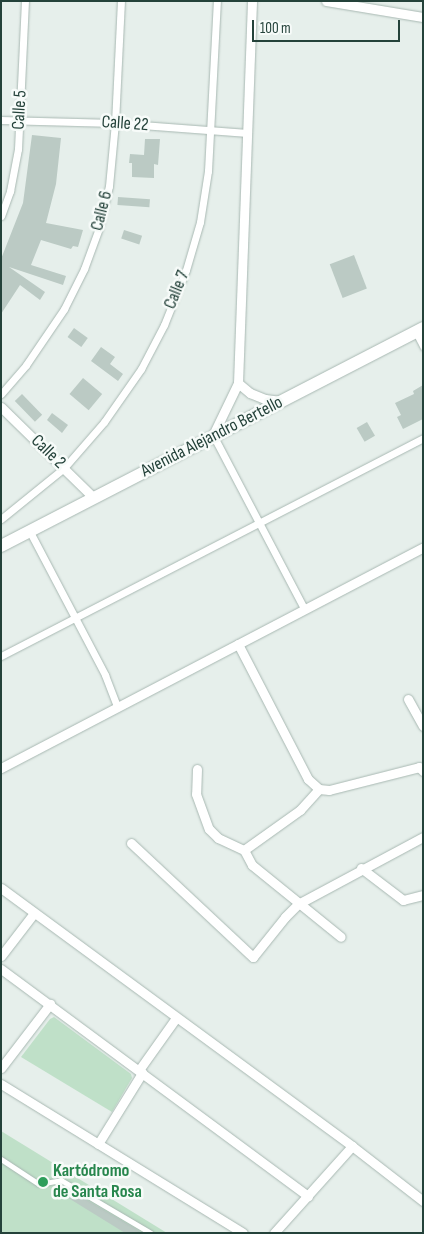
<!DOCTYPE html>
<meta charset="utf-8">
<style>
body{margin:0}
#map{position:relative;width:424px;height:1234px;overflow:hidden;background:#e6efeb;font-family:"Sofia Sans Condensed",sans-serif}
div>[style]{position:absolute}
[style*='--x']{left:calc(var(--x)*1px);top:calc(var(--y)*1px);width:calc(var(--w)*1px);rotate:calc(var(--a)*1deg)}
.green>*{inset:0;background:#bfe0c8}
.building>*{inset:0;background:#bbcac4;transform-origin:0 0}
.roads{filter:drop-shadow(0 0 1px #a8b8b2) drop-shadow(0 0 1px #a8b8b2)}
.service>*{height:4.5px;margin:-2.25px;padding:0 2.25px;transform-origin:2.25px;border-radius:2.25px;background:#fff}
.pedestrian>*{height:7px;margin:-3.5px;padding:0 3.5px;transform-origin:3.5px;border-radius:3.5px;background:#fff}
.minor>*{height:9px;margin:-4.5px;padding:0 4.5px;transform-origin:4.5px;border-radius:4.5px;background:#fff}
.secondary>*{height:12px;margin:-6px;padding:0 6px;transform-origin:6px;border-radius:6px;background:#fff}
.dots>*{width:14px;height:14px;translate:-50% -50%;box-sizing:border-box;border:2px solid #f7fbf9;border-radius:50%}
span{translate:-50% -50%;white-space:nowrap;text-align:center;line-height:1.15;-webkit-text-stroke:5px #f7fbf9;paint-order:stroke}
.street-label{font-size:18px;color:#24423a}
.leisure-label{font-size:18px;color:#27864d;font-weight:700}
.left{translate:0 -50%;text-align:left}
.frame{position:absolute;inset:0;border:2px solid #24423a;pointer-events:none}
.scale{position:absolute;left:252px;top:20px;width:148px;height:22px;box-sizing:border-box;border:2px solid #24423a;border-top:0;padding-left:6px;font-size:15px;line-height:18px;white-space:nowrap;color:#24423a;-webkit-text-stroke:4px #f7fbf9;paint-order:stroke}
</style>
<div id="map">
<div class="green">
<div style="clip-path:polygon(54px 1017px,131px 1074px,132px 1078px,112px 1112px,21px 1057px,50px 1019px)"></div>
<div style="clip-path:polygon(1px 1131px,167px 1233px,1px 1233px)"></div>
</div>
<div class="building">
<div style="clip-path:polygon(32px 135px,61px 138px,56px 184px,46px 223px,83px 230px,78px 247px,73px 246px,71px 249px,41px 240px,31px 265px,66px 276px,63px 285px,9px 267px,45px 292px,40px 300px,20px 285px,1px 314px,1px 259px,23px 203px)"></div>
<div style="clip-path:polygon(145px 139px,160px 139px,158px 165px,154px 164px,154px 178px,132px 177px,132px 163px,129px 163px,130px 154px,144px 155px)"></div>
<div style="left:118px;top:197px;width:32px;height:8px;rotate:4deg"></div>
<div style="left:124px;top:230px;width:19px;height:9px;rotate:18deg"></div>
<div style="left:354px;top:255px;width:36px;height:26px;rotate:69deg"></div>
<div style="left:74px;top:328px;width:17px;height:11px;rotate:36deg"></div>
<div style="clip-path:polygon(101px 347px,115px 357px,110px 364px,123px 374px,118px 381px,91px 361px)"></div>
<div style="left:83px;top:378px;width:25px;height:21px;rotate:40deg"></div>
<div style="clip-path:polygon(423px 385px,423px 419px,403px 429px,397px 417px,401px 415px,395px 403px,414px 394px,413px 391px)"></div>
<div style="left:22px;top:394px;width:29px;height:10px;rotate:46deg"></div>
<div style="clip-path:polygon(52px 413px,68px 425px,62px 433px,47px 420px)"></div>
<div style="left:367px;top:422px;width:16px;height:12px;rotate:60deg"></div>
<div style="clip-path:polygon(61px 1185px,133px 1227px,142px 1233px,125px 1233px,57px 1191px)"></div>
</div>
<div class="roads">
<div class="service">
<div style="--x:1;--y:1159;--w:45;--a:33.3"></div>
<div style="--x:39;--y:1184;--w:22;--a:-10"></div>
<div style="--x:61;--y:1180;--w:104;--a:30.5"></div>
</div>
<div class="pedestrian">
<div style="--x:1;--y:120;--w:114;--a:1.5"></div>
<div style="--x:115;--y:123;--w:133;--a:4.3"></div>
<div style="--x:1;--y:216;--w:27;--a:-70"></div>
<div style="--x:10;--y:191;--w:43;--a:-79.2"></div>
<div style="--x:18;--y:149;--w:148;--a:-87.3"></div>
<div style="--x:416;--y:332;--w:16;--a:63"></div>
<div style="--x:1;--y:394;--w:38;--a:-49"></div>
<div style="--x:26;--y:365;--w:68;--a:-55.8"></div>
<div style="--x:64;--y:309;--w:45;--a:-63.4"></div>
<div style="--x:84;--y:269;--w:44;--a:-69.9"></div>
<div style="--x:99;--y:228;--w:43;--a:-76.6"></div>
<div style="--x:109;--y:186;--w:63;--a:-84.6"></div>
<div style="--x:115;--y:123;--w:122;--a:-87.2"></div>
<div style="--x:213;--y:435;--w:195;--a:62.3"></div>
<div style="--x:1;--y:519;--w:81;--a:-39"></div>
<div style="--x:64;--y:468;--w:61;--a:-49"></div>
<div style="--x:104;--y:422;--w:65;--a:-55.1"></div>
<div style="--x:141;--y:369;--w:50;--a:-62.4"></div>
<div style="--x:164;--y:325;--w:59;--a:-68.2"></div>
<div style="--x:186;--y:270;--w:50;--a:-73.7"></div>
<div style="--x:200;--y:222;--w:52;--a:-81.1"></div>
<div style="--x:208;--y:171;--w:170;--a:-87"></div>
<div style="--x:29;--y:530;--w:164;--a:62.3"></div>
<div style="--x:105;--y:675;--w:33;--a:69"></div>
<div style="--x:1;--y:656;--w:475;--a:-27.3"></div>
</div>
<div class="minor">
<div style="--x:326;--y:1;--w:98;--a:9.4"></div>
<div style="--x:238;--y:383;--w:16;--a:40"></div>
<div style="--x:250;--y:393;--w:16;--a:22"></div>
<div style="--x:265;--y:399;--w:16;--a:7"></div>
<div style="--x:1;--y:407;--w:130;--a:44.4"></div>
<div style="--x:213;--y:435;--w:58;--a:-64.3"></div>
<div style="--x:238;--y:383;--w:382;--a:-87.9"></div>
<div style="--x:238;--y:644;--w:152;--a:62.6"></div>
<div style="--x:308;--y:779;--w:15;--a:42"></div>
<div style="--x:319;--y:789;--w:10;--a:6"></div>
<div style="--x:329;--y:790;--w:93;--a:-14.3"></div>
<div style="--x:419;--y:767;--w:6;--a:45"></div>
<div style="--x:408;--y:699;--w:31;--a:61"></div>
<div style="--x:1;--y:768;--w:476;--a:-27.6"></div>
<div style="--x:197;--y:769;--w:25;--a:92"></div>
<div style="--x:196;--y:794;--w:37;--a:70"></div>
<div style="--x:209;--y:829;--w:13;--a:45"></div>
<div style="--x:218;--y:838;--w:29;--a:25"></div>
<div style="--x:244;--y:850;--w:17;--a:62"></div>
<div style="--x:252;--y:865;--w:114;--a:39"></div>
<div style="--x:131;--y:843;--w:167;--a:43.1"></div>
<div style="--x:253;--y:957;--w:51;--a:-51.3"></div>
<div style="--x:285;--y:917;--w:18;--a:-45"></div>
<div style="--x:298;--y:904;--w:142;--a:-28.2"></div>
<div style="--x:244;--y:850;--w:69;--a:-35.5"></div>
<div style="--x:300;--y:810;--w:28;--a:-48"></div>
<div style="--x:361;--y:868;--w:53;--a:37.3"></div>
<div style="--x:403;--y:900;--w:21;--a:-14"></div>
<div style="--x:1;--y:888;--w:436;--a:36.3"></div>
<div style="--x:352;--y:1146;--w:90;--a:37.8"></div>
<div style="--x:1;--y:956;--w:54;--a:-52.5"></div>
<div style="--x:1;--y:969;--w:382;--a:36.5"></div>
<div style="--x:1;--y:1068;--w:81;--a:-52.6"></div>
<div style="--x:139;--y:1070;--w:64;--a:-54.6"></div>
<div style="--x:1;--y:1084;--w:284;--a:31.6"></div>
<div style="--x:98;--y:1144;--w:84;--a:-58.2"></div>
<div style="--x:274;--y:1233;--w:117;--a:-48.1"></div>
</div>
<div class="secondary">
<div style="--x:1;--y:546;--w:475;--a:-27.3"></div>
</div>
</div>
<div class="dots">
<div style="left:43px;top:1182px;background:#2e9e5b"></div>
</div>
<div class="street-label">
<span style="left:20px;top:110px;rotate:-87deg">Calle 5</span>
<span style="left:125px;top:124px;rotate:4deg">Calle 22</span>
<span style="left:102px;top:211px;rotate:-76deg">Calle 6</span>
<span style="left:177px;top:290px;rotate:-68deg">Calle 7</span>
<span style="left:212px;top:437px;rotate:-27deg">Avenida Alejandro Bertello</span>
<span style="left:48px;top:452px;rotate:44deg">Calle 2</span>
</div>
<div class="leisure-label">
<span class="left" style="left:53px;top:1182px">Kartódromo<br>de Santa Rosa</span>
</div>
<div class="frame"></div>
<div class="scale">100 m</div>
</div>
